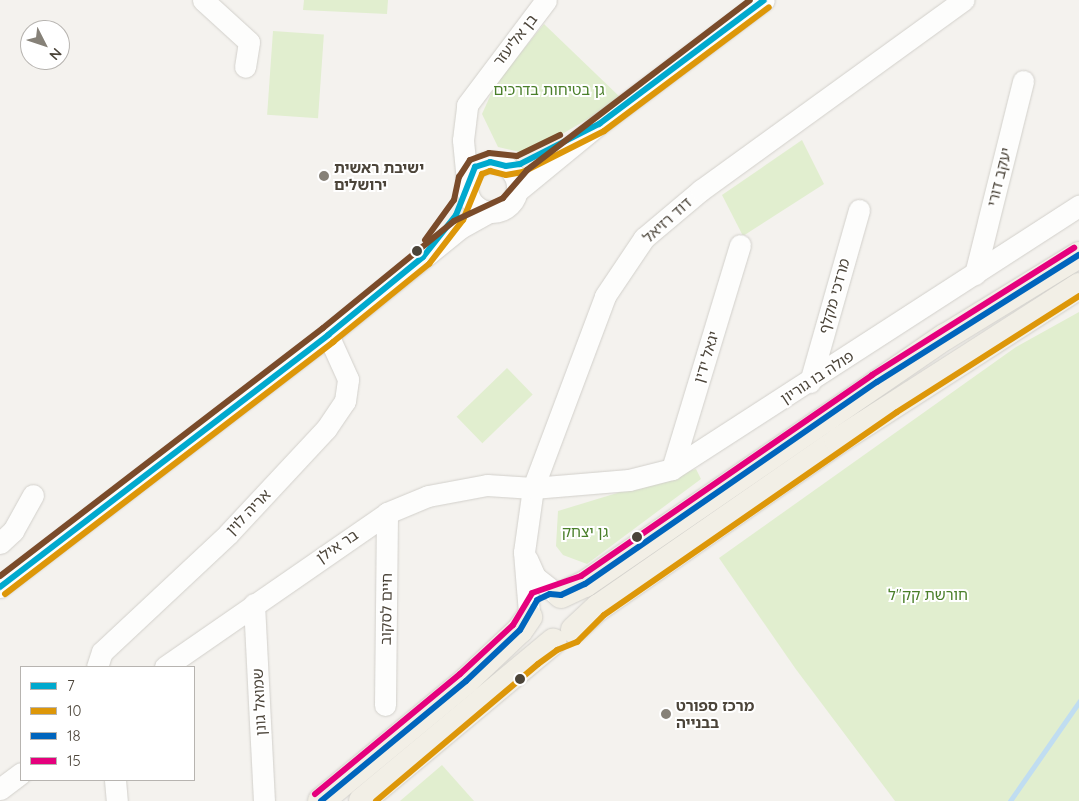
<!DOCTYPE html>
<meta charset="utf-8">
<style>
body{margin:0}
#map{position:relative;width:1079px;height:801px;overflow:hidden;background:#f4f2ee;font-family:Quicksand,"Noto Sans Hebrew",sans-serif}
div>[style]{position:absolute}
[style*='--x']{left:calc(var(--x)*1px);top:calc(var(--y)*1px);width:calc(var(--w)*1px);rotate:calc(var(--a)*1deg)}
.green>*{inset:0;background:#e1eecf;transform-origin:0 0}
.stream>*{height:4.5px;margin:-2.25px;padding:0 2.25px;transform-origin:2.25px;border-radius:2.25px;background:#c0ddf1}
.roads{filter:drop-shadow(0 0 1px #d2d0cb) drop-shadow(0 0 1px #d2d0cb)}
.minor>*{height:21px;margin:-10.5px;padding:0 10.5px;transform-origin:10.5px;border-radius:10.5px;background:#fdfdfc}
.minor>.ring{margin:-10.5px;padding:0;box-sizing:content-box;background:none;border:21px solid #fdfdfc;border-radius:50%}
.major>*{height:26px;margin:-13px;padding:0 13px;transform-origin:13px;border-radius:13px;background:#f2efe6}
.bus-1>*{height:6px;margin:-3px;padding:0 3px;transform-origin:3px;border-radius:3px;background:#00a9ce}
.bus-2>*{height:6px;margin:-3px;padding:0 3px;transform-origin:3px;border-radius:3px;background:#dd9709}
.bus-3>*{height:6px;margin:-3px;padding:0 3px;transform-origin:3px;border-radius:3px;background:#0065bd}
.bus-4>*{height:6px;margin:-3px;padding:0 3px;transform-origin:3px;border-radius:3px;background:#e5007d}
.bus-5>*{height:6px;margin:-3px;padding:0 3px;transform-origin:3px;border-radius:3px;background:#7a4b2a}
.dots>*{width:14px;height:14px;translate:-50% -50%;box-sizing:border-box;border:2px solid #fff;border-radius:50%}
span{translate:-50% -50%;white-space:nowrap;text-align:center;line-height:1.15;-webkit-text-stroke:4px #fff;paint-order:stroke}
.street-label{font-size:15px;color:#4b4439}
.park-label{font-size:15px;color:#4a7f2a}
.poi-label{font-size:15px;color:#4b4439;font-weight:700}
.left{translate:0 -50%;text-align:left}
.legend{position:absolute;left:20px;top:666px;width:175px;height:115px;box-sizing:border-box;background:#fff;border:1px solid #b7b4b0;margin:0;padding:6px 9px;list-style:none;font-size:15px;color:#4b4439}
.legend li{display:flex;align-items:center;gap:10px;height:25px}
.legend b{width:25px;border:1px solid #b7b4b0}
.north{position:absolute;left:20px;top:20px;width:50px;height:50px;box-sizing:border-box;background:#fff;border:1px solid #b7b4b0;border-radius:50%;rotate:131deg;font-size:14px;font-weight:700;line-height:20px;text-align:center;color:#4b4439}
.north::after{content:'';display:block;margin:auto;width:18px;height:22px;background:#868178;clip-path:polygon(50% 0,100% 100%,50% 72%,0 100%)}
</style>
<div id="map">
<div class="green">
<div style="clip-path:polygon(304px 0,388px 0,387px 14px,303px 10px)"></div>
<div style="clip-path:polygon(544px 24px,622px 99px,528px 154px,498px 147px,482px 114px,496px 83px)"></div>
<div style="left:273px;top:31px;width:51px;height:84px;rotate:4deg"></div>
<div style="clip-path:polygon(802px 140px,824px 184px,743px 236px,722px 195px)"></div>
<div style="clip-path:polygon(1079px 312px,1079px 801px,895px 801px,795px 668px,719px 558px,1016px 347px)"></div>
<div style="left:507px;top:368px;width:37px;height:70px;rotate:46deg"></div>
<div style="clip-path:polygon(696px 469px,701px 479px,587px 564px,563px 555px,556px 546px,558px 511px)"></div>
<div style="clip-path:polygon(442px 765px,474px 801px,400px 801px)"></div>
</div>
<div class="stream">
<div style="--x:1010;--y:801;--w:121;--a:-55.1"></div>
</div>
<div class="roads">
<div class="minor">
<div style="--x:203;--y:0;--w:62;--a:42.4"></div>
<div style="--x:249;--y:42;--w:25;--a:99"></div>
<div class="ring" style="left:467px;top:162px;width:29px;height:29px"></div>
<div style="--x:467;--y:181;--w:41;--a:-95.6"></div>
<div style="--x:463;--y:140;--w:35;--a:-83"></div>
<div style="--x:467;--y:105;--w:131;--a:-53"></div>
<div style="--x:516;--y:192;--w:107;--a:-39.3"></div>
<div style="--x:599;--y:124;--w:206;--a:-36.9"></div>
<div style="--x:975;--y:274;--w:199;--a:-76"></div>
<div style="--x:810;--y:382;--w:179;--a:-74.1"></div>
<div style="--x:672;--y:469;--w:234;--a:-73.1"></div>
<div style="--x:0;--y:543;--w:18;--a:-43"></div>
<div style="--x:13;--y:531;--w:41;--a:-60.9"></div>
<div style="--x:527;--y:559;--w:20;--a:66"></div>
<div style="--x:535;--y:577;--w:28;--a:38"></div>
<div style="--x:0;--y:587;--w:414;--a:-37.5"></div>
<div style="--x:328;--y:335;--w:170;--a:-39"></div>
<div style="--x:460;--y:228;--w:35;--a:-29"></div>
<div style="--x:254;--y:604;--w:197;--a:87.1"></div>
<div style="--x:529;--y:613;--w:61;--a:-94.7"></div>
<div style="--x:524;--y:552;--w:65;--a:-82"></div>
<div style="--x:533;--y:488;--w:205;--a:-69.4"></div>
<div style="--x:605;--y:296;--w:70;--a:-56.1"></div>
<div style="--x:644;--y:238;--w:75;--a:-40.1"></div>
<div style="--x:701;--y:190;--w:324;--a:-35.9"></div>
<div style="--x:97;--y:667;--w:16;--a:-72"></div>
<div style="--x:102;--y:652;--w:173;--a:-43.1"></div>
<div style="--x:228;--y:534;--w:144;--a:-47"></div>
<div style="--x:326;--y:429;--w:34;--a:-56"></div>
<div style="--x:345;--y:401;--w:22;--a:-82"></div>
<div style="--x:348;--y:379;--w:48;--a:-114.4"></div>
<div style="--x:165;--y:667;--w:270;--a:-34.7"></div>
<div style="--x:387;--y:513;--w:44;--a:-22.5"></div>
<div style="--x:428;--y:496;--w:60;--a:-10.6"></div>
<div style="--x:487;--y:485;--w:46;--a:3.7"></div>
<div style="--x:533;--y:488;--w:96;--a:-4.8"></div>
<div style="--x:629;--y:480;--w:44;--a:-14.3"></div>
<div style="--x:672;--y:469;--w:485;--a:-32.9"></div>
<div style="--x:385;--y:705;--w:192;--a:-89.4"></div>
<div style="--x:115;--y:780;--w:21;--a:85"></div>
<div style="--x:0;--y:789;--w:26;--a:-37"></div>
</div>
<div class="major">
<div style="--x:561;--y:595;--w:26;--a:-25"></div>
<div style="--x:585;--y:584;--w:437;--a:-34.5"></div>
<div style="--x:945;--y:337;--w:157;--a:-31.5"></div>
<div style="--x:574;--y:630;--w:33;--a:-43"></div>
<div style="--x:598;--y:608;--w:292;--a:-34.8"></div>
<div style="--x:838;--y:441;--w:287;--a:-32.7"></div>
<div style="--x:321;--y:801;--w:188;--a:-39.6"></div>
<div style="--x:466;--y:681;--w:74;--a:-43.4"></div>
<div style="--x:520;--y:630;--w:16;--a:-55"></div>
<div style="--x:362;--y:801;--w:249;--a:-39.8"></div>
</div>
</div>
<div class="bus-1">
<div style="--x:0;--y:587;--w:414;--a:-37.5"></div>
<div style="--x:328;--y:335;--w:123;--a:-39.4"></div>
<div style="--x:423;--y:257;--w:53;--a:-51.8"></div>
<div style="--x:456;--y:215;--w:52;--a:-68.4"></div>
<div style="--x:475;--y:167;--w:16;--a:-18"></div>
<div style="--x:490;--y:162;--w:16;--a:14"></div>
<div style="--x:506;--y:166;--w:14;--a:-8"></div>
<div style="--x:520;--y:164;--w:89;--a:-26.9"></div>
<div style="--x:599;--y:124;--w:206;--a:-36.9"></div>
</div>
<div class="bus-2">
<div style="--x:5;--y:594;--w:414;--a:-37.5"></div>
<div style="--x:333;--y:342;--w:124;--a:-39.1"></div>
<div style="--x:429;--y:264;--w:56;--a:-52.3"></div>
<div style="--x:463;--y:220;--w:50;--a:-67.6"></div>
<div style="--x:482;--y:174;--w:9;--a:-21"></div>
<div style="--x:490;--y:171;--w:16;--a:14"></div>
<div style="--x:506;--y:175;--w:17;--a:-10"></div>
<div style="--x:523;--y:172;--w:91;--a:-26.8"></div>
<div style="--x:604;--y:131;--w:206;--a:-36.9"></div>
<div style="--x:376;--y:801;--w:212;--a:-40.2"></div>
<div style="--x:538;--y:664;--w:24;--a:-36"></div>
<div style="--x:557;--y:650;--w:22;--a:-22"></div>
<div style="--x:577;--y:642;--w:38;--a:-45"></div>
<div style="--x:604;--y:615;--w:356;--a:-34.7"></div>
<div style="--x:897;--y:412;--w:216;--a:-32.5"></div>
</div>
<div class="bus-3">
<div style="--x:321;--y:801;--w:188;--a:-39.6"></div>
<div style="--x:466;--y:681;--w:74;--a:-43.4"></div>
<div style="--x:520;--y:630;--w:34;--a:-60"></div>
<div style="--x:537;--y:600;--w:14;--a:-25"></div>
<div style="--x:550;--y:594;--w:11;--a:5"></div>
<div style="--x:561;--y:595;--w:26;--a:-25"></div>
<div style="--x:585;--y:584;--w:355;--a:-34.7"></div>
<div style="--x:877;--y:382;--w:239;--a:-32.2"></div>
</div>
<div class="bus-4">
<div style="--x:315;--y:794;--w:188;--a:-39.6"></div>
<div style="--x:460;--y:674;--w:72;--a:-42.8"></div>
<div style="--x:513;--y:625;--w:37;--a:-59"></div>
<div style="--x:532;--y:593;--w:52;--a:-19.1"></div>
<div style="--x:581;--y:576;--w:354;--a:-34.6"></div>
<div style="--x:872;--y:375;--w:239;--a:-32.2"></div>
</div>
<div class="bus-5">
<div style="--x:425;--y:240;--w:49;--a:-54.1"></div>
<div style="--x:454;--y:200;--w:24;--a:-78"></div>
<div style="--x:459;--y:177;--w:20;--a:-57"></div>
<div style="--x:470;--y:160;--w:20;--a:-20"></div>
<div style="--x:489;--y:153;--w:28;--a:6"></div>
<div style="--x:517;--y:156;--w:48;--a:-26"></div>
<div style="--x:0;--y:576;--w:407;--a:-37.5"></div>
<div style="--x:323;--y:328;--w:169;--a:-39.2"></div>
<div style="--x:454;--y:221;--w:54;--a:-25.1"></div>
<div style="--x:503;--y:198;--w:37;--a:-49"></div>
<div style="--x:527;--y:170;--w:280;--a:-37.3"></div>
</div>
<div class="dots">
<div style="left:324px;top:176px;background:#868178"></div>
<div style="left:417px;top:251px;background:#4b4439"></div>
<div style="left:637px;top:537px;background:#4b4439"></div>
<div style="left:520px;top:679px;background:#4b4439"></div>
<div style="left:666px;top:714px;background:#868178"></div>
</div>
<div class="street-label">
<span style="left:515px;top:40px;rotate:-52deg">בן אליעזר</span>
<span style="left:999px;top:177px;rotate:-76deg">יעקב דורי</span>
<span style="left:667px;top:220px;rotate:-42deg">דוד רזיאל</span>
<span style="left:834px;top:296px;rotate:-74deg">מרדכי מקלף</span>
<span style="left:706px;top:357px;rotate:-73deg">יגאל ידין</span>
<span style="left:817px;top:377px;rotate:-33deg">פולה בו גוריון</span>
<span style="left:248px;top:512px;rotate:-46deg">אריה לוין</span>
<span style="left:337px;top:546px;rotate:-34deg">בר אילן</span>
<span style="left:386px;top:609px;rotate:-89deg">חיים לסקוב</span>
<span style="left:259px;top:702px;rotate:-93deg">שמואל גונן</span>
</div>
<div class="park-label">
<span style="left:549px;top:90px">גן בטיחות בדרכים</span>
<span style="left:585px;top:532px">גן יצחק</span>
<span style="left:928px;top:595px">חורשת קק"ל</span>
</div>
<div class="poi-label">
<span class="left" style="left:334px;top:176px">ישיבת ראשית<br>ירושלים</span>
<span class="left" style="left:676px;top:714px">מרכז ספורט<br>בבנייה</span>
</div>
<ul class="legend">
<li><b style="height:6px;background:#00a9ce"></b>7</li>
<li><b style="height:6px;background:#dd9709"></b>10</li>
<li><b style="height:6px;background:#0065bd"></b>18</li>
<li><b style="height:6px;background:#e5007d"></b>15</li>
</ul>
<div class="north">N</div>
</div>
